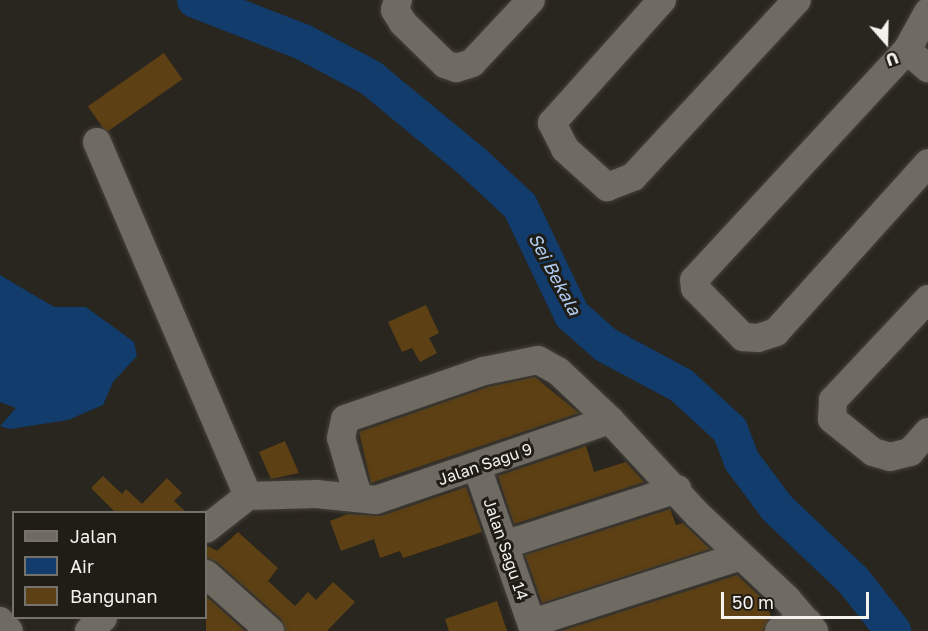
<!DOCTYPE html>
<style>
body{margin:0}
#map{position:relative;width:928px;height:631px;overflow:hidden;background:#29251f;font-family:"Golos Text",sans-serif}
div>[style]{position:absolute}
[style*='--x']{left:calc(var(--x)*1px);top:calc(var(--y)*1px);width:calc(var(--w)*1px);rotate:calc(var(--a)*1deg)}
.water>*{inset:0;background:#113c6c}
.river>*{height:36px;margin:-18px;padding:0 18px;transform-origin:18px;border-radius:18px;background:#113c6c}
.building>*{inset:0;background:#5d4013;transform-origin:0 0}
.roads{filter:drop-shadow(0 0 2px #44413b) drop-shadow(0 0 2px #44413b)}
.minor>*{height:28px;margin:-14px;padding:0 14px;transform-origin:14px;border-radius:14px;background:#6f6a62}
span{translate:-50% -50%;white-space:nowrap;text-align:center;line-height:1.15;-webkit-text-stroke:6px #201c16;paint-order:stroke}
.street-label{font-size:16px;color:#f5f2ee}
.water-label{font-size:18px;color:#afccf0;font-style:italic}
.legend{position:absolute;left:12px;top:511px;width:195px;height:108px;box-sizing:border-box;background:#201c16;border:2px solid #75726c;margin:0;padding:8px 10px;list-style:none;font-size:18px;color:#f5f2ee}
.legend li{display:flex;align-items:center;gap:12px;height:30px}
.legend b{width:30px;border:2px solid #75726c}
.north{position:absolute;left:856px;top:12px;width:60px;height:60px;-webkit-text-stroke:4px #201c16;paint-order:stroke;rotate:160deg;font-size:16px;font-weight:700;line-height:24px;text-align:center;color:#f5f2ee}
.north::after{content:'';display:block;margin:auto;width:21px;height:27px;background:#f5f2ee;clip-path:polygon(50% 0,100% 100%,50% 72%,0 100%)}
.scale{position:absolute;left:721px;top:592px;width:148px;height:27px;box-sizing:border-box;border:3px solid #f5f2ee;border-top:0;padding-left:8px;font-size:18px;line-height:21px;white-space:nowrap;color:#f5f2ee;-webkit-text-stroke:4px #201c16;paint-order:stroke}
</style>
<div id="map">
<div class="water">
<div style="clip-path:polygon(0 275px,54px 307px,86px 307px,134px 342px,137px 356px,113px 382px,103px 405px,68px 420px,10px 429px,0 426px,16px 408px,0 402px)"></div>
</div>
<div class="river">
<div style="--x:195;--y:0;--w:116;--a:21.3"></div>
<div style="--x:303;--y:42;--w:77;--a:27.9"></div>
<div style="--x:371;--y:78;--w:136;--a:39.6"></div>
<div style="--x:476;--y:165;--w:60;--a:43"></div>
<div style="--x:520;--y:206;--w:121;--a:64.5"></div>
<div style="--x:572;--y:315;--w:45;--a:41.4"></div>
<div style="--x:606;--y:345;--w:85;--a:28.1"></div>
<div style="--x:681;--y:385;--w:67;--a:42.6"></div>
<div style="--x:730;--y:430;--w:33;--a:69"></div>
<div style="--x:742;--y:461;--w:59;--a:53.3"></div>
<div style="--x:777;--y:508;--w:105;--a:43.5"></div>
<div style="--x:853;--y:580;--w:65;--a:51.9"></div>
</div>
<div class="building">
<div style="left:164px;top:53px;width:32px;height:93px;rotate:55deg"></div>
<div style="clip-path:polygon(426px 305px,439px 333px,429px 338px,437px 353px,420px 362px,412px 348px,402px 352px,388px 322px)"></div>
<div style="clip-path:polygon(535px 377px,579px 413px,371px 483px,359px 432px,488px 387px)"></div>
<div style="clip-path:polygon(285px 441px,299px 473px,271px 479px,259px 452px)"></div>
<div style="clip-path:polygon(586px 446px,594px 472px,626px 462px,644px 482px,514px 524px,498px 476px)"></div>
<div style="clip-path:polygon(103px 476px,122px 494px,126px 489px,142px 504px,167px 478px,182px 493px,174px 501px,187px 513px,116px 513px,91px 488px)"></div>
<div style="clip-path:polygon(466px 487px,482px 532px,403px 558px,400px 551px,380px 558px,374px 539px,341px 551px,330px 521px,348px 514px,381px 516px)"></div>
<div style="clip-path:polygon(670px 509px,676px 525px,683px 523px,710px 549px,542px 603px,525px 555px)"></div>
<div style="clip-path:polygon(238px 532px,278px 568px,268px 581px,295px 606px,308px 592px,316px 600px,333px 582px,355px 602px,327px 631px,286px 631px,281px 619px,217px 562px,206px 558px,206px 545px,217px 551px)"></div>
<div style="clip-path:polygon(737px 575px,766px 602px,771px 617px,763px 631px,561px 631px)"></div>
<div style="clip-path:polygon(206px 596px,245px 631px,206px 631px)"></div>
<div style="clip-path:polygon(497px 601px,507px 631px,449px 631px,445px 619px)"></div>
</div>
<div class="roads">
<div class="minor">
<div style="--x:398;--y:0;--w:10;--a:107"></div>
<div style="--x:395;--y:10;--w:15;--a:58"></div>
<div style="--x:403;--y:23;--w:59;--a:44.3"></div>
<div style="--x:445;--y:64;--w:12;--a:20"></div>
<div style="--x:456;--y:68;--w:17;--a:-17"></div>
<div style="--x:472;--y:63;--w:86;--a:-46.9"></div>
<div style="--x:662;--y:0;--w:165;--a:131.8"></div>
<div style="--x:552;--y:123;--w:29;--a:63"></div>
<div style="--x:565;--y:149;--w:57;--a:42.1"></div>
<div style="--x:607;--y:187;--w:28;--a:-21"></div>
<div style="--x:633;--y:177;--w:241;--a:-47.2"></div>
<div style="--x:928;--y:12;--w:43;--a:118.9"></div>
<div style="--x:907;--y:50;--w:313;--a:132.8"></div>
<div style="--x:694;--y:280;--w:8;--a:83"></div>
<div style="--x:695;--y:288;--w:69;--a:45.6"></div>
<div style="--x:743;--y:337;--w:15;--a:4"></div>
<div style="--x:758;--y:338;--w:19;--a:-18"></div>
<div style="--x:776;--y:332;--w:227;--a:-48"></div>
<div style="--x:907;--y:50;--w:28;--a:41"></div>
<div style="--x:97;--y:142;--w:385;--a:66.9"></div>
<div style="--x:928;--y:299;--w:139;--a:133.2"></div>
<div style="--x:833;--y:400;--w:19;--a:93"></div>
<div style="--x:832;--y:419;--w:53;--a:38.8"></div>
<div style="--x:873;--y:452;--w:18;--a:16"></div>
<div style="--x:890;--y:457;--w:21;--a:-14"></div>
<div style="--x:910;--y:452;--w:27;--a:-48"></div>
<div style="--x:477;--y:467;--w:174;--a:70.8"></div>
<div style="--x:358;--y:496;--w:60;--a:-106.3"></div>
<div style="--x:341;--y:438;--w:19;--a:-78"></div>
<div style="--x:345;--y:419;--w:147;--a:-19.1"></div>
<div style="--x:484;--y:371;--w:55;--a:-11.5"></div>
<div style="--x:538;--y:360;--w:23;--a:29"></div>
<div style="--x:558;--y:371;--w:71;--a:43.3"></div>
<div style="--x:610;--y:420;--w:129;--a:47.2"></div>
<div style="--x:698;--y:515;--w:122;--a:43.3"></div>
<div style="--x:787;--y:599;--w:42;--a:49.8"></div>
<div style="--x:206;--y:529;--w:53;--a:-38.2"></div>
<div style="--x:248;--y:496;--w:68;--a:-1.7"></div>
<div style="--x:316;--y:494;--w:60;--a:5.7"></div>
<div style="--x:376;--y:500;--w:247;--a:-18.9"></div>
<div style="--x:507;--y:544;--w:179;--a:-17.9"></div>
<div style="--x:206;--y:574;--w:86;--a:41.7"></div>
<div style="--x:0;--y:621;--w:13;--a:48"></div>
<div style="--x:532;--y:623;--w:219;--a:-17.8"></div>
<div style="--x:89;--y:631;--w:19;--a:-43"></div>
<div style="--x:779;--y:631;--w:30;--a:-17"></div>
</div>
</div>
<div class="street-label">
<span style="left:485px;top:464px;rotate:-19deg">Jalan Sagu 9</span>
<span style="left:506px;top:549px;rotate:71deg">Jalan Sagu 14</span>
</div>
<div class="water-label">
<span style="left:555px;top:274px;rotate:62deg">Sei Bekala</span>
</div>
<ul class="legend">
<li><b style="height:8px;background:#6f6a62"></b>Jalan</li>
<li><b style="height:16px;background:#113c6c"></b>Air</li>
<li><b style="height:16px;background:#5d4013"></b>Bangunan</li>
</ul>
<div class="north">U</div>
<div class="scale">50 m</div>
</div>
